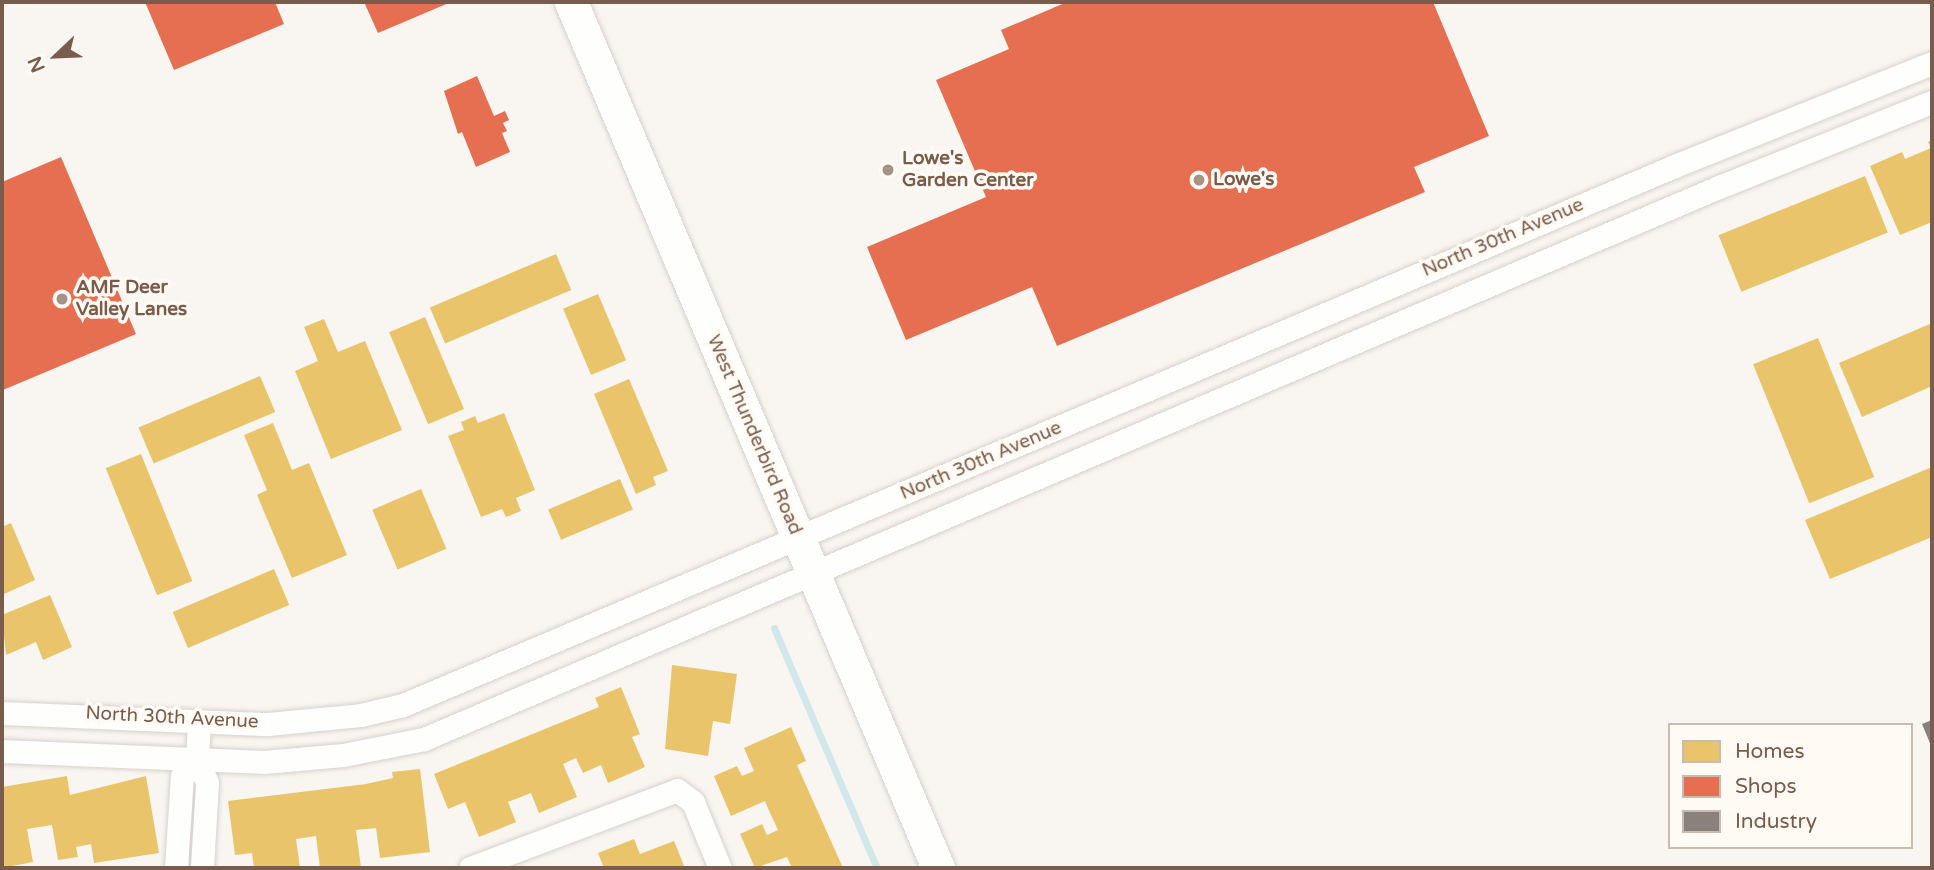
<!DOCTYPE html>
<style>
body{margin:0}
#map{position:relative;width:1934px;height:870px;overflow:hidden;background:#f9f5f0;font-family:"Varela Round",sans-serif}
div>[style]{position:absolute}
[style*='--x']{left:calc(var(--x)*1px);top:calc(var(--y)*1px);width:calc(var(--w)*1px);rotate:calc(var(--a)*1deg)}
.homes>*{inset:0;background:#e9c46a;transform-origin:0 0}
.shops>*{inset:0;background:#e76f51}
.industry>*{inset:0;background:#8a817c}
.stream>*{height:7px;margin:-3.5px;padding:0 3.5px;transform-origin:3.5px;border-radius:3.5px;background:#d0e8ea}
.roads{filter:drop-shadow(0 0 2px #d7d1cb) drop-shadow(0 0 2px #d7d1cb)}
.minor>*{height:23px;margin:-11.5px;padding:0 11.5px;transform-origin:11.5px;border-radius:11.5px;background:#fefefd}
.secondary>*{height:33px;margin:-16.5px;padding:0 16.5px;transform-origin:16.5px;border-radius:16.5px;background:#fefefd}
.dots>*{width:19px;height:19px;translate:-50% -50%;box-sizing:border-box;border:4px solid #fffaf3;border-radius:50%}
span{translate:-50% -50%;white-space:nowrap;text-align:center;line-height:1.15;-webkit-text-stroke:7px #fffaf3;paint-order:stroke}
.poi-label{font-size:19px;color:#7a5c4d;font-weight:700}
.left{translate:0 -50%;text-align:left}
.street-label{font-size:19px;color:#7a5c4d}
.frame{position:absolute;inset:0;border:4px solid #7a5c4d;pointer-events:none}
.legend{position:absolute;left:1668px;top:723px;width:245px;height:126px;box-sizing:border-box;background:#fffaf3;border:2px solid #cabbb1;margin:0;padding:9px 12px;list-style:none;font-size:21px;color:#7a5c4d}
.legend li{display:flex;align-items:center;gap:14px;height:35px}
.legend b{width:35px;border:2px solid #cabbb1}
.north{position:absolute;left:21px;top:21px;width:70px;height:70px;-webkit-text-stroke:5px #fffaf3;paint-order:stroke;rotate:247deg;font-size:19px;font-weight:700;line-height:28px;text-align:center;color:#7a5c4d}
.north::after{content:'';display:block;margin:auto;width:24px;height:32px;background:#7a5c4d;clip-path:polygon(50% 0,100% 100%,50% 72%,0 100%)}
</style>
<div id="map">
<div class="homes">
<div style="clip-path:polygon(1932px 140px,1932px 222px,1900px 235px,1870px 166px,1902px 152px,1905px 159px,1931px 148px,1928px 142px)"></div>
<div style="left:1865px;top:176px;width:61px;height:158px;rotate:68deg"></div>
<div style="left:556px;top:254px;width:39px;height:137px;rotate:67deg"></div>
<div style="left:598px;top:294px;width:72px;height:38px;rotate:67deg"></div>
<div style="left:425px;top:317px;width:100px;height:39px;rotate:67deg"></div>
<div style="clip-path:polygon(324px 319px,338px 352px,365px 341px,402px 430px,331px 459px,295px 371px,318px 361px,304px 327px)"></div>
<div style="clip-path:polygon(1932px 323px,1932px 386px,1862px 417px,1839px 363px)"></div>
<div style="left:1818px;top:338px;width:150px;height:70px;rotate:68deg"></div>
<div style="left:260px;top:376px;width:39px;height:132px;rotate:67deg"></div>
<div style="clip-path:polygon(629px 379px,668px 471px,653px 477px,656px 485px,636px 494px,594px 394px)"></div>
<div style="clip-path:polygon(504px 413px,535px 490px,516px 498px,521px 511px,506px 517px,502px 509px,481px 517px,448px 436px,464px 430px,461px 422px,475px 416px,478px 423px)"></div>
<div style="clip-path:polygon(273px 423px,292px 470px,309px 463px,347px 555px,292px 578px,257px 495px,267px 490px,244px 435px)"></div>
<div style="left:141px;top:454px;width:137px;height:38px;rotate:68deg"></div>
<div style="clip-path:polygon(1932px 467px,1932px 537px,1830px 579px,1805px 520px)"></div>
<div style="left:620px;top:479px;width:33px;height:78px;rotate:67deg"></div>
<div style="left:421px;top:489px;width:65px;height:53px;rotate:67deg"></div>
<div style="clip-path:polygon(11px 523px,35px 580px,2px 595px,2px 527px)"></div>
<div style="left:274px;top:569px;width:39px;height:110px;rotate:67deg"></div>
<div style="clip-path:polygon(50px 595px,72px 647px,43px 660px,36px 642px,6px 655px,2px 615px)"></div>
<div style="clip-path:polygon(672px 665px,737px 674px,730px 724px,713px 721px,708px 756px,665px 749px)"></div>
<div style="clip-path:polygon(621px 687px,640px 734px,632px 737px,645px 767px,608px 783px,601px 765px,583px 773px,576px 758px,563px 764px,577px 797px,539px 813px,531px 793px,508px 802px,516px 822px,479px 837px,465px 802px,448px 809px,434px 774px,599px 707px,595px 698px)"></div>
<div style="clip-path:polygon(791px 727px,806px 761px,797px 765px,843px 868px,792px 868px,787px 857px,755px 868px,740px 834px,762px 824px,767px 835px,778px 830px,770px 813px,765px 801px,731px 816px,714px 776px,737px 766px,742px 776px,754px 771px,744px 748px)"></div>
<div style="clip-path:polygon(420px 769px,430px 852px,380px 858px,376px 828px,356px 830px,361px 868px,320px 868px,316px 836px,296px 839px,300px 868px,254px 868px,252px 853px,235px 855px,228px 801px,366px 784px,393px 778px,392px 772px)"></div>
<div style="clip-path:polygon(67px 776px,70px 795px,146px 776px,159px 853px,94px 863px,91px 844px,76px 847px,78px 857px,58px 860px,52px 825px,27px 829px,33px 862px,2px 868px,2px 787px)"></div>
<div style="clip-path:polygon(634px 839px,640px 854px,674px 841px,685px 868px,604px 868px,598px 853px)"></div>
</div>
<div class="shops">
<div style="clip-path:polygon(145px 2px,275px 2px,284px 24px,174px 70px)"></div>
<div style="clip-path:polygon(364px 2px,451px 2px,378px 33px)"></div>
<div style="clip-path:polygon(1067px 2px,1433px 2px,1489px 136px,1414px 167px,1425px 192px,1057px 346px,1032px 287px,906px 340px,867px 247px,986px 197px,936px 80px,1009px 49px,1001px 30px)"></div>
<div style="clip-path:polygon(477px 76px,494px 116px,505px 111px,509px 120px,503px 123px,507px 131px,502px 133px,510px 152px,476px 167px,462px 132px,458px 134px,444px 91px)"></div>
<div style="clip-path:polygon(61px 157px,136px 334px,3px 390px,2px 182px)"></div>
</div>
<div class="industry">
<div style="clip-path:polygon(1932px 720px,1932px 748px,1922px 724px)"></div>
</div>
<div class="stream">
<div style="--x:774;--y:628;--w:261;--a:66.8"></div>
</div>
<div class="roads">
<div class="minor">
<div style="--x:2;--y:713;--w:266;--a:2.4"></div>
<div style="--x:268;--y:724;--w:93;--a:-5.5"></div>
<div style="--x:361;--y:715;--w:43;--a:-13.4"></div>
<div style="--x:403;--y:705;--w:1378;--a:-22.97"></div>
<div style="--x:1672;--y:167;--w:280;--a:-21.8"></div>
<div style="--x:199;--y:722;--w:37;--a:93"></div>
<div style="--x:197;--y:759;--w:26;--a:67"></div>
<div style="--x:207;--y:783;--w:85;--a:93.4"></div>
<div style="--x:2;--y:751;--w:262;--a:2.4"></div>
<div style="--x:264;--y:762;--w:79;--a:-5.1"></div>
<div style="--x:343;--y:755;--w:83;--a:-11.2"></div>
<div style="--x:424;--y:739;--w:1408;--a:-23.09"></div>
<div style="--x:1719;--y:187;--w:229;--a:-21.8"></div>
<div style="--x:176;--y:868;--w:92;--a:-86.3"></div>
<div style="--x:182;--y:776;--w:23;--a:-49"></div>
<div style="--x:470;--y:868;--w:221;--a:-20.6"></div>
<div style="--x:677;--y:790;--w:20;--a:37"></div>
<div style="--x:693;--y:802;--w:71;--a:67.8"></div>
</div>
<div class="secondary">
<div style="--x:571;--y:2;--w:941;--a:67.03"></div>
</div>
</div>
<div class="dots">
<div style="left:888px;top:170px;background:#a69286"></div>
<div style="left:1199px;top:180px;background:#a69286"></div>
<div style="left:62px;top:299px;background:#a69286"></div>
</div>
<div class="poi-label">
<span class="left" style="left:902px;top:170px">Lowe's<br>Garden Center</span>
<span class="left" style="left:1213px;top:180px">Lowe's</span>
<span class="left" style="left:76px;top:299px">AMF Deer<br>Valley Lanes</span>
</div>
<div class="street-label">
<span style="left:1503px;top:238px;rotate:-23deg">North 30th Avenue</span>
<span style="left:754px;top:435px;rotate:67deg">West Thunderbird Road</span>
<span style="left:981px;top:461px;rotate:-23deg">North 30th Avenue</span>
<span style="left:172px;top:718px;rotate:3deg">North 30th Avenue</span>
</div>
<div class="frame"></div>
<ul class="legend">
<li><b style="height:19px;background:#e9c46a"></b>Homes</li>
<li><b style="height:19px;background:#e76f51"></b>Shops</li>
<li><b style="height:19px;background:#8a817c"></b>Industry</li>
</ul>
<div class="north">N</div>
</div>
